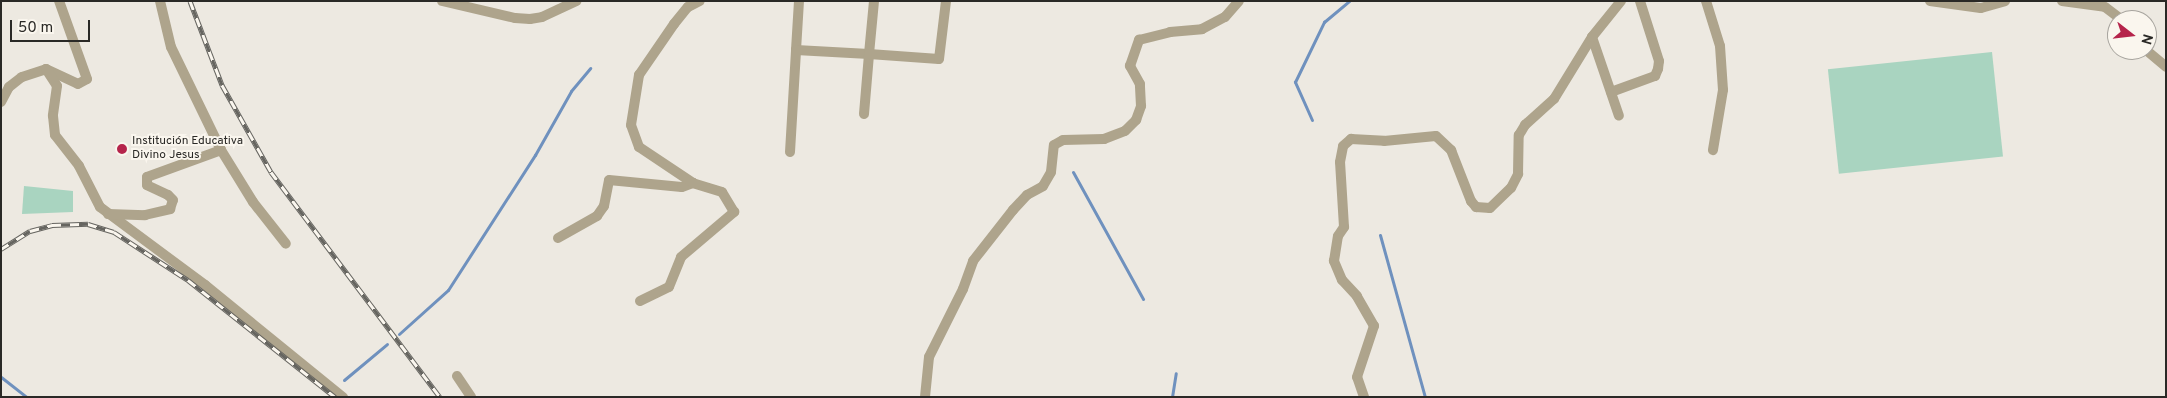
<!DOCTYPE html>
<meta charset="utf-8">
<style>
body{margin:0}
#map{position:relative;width:2167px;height:398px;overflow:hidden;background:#ede9e1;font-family:Overpass,sans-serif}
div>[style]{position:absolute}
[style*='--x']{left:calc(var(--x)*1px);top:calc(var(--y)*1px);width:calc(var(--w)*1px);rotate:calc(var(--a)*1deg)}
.green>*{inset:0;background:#a9d4c0;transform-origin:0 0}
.stream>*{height:3px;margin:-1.5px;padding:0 1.5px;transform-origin:1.5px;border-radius:1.5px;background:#6f91be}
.minor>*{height:10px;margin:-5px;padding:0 5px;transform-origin:5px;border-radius:5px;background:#aea48c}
.rail>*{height:5px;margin-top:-2.5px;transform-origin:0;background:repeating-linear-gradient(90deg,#faf6ee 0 9px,#666560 0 18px);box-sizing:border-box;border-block:1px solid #666560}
.dots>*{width:14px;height:14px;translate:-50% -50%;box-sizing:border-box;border:2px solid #faf6ee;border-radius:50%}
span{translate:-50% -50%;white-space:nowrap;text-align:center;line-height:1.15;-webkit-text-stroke:4px #faf6ee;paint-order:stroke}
.poi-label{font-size:12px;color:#2a2926}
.left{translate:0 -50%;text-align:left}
.frame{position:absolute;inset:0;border:2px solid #2a2926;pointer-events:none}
.north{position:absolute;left:2107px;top:10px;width:50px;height:50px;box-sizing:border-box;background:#faf6ee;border:1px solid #a7a49e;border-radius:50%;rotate:106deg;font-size:14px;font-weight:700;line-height:20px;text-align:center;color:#2a2926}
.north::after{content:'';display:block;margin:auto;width:18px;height:22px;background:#b5244b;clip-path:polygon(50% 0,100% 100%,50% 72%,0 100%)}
.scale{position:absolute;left:10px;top:20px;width:80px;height:22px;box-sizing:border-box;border:2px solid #2a2926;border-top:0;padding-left:6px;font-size:15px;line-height:18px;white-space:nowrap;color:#2a2926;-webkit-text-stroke:4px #faf6ee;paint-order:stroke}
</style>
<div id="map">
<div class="green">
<div style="left:1992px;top:52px;width:105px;height:165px;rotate:84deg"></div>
<div style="clip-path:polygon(24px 186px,73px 191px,73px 212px,22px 214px)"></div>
</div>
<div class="stream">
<div style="--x:1312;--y:120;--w:42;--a:-114.1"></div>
<div style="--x:1295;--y:82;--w:67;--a:-64.2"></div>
<div style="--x:1324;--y:22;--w:33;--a:-40"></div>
<div style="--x:1073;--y:172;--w:145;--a:61.1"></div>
<div style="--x:1380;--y:235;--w:168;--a:74.5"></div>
<div style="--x:399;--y:334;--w:66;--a:-41.9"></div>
<div style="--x:448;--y:290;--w:161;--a:-57.2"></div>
<div style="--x:535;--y:155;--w:73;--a:-60.6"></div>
<div style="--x:571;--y:91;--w:30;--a:-50"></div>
<div style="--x:1;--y:377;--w:33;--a:38"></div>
<div style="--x:344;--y:380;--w:56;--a:-39.9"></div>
<div style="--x:1172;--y:397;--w:24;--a:-81"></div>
</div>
<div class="minor">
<div style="--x:160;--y:1;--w:47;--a:76.6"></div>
<div style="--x:171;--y:47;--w:114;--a:64.1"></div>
<div style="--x:221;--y:150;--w:61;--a:58.4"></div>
<div style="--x:253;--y:202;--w:53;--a:51.8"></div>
<div style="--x:442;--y:1;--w:75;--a:13.1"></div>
<div style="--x:515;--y:18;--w:15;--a:4"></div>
<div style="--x:530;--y:19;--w:12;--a:-9"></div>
<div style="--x:542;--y:17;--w:38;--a:-25"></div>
<div style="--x:799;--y:1;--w:49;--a:93.5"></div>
<div style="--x:796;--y:50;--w:73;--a:3.1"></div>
<div style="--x:869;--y:54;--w:53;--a:-84.6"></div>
<div style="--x:1706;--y:1;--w:47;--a:72.7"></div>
<div style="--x:1720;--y:46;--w:44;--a:86.1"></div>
<div style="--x:1723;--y:90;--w:61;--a:99.5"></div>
<div style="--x:1930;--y:1;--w:51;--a:7.8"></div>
<div style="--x:1981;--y:8;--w:25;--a:-16"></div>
<div style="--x:2062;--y:1;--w:43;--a:7.9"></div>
<div style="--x:2105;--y:7;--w:21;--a:37"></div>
<div style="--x:1592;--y:37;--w:83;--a:71.1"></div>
<div style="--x:2146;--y:50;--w:26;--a:40"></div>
<div style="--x:46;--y:69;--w:35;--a:25"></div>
<div style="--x:78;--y:84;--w:10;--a:-29"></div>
<div style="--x:87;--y:79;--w:83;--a:-109.7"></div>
<div style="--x:1611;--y:92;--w:47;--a:-20"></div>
<div style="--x:1655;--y:76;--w:8;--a:-67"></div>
<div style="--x:1658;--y:69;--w:8;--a:-83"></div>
<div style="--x:1659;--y:61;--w:63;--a:-107.6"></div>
<div style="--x:1;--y:102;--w:17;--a:-62"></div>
<div style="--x:9;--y:87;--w:16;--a:-38"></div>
<div style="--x:22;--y:77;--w:25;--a:-18"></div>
<div style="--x:46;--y:69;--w:20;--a:57"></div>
<div style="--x:57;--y:86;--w:30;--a:98"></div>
<div style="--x:53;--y:116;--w:19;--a:84"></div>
<div style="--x:55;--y:135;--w:39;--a:52"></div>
<div style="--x:79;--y:166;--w:46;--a:62.9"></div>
<div style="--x:100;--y:207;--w:131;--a:36.6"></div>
<div style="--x:205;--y:285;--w:178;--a:39.1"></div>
<div style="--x:864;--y:114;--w:60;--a:-85.2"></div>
<div style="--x:869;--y:54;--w:70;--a:4.1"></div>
<div style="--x:939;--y:59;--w:58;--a:-83.1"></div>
<div style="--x:790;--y:152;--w:102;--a:-86.6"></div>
<div style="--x:108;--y:214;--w:37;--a:2"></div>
<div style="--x:145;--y:215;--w:26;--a:-13"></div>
<div style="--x:170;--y:209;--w:9;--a:-72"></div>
<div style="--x:173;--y:200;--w:7;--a:-135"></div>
<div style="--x:168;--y:195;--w:23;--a:-155"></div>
<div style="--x:147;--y:185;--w:8;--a:-90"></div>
<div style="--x:147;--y:177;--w:79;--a:-20"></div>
<div style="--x:558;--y:238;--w:45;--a:-29.4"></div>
<div style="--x:597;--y:216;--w:12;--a:-55"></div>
<div style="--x:604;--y:206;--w:26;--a:-79"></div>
<div style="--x:609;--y:180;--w:73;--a:5.5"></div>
<div style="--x:682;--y:187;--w:12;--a:-20"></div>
<div style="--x:640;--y:301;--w:32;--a:-26"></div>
<div style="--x:669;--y:287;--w:32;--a:-68"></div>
<div style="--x:681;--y:257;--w:70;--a:-40.3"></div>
<div style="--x:734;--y:212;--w:23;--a:-121"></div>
<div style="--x:722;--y:192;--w:30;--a:-163"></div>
<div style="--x:693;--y:183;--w:65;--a:-146.3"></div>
<div style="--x:639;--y:147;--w:23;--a:-110"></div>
<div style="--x:631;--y:125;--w:51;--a:-80.9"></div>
<div style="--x:639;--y:75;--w:62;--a:-55.5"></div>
<div style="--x:674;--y:24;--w:22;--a:-51"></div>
<div style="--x:688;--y:7;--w:13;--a:-27"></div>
<div style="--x:457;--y:376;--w:25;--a:56"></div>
<div style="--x:925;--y:397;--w:40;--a:-84.3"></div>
<div style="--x:929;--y:357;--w:76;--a:-63.4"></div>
<div style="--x:963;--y:289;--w:30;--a:-70"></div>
<div style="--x:973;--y:261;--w:65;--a:-51.9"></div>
<div style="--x:1013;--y:210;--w:21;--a:-47"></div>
<div style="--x:1027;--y:195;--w:18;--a:-29"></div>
<div style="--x:1043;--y:186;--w:16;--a:-60"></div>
<div style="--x:1051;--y:172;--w:27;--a:-84"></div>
<div style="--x:1054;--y:145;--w:10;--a:-29"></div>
<div style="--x:1063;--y:140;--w:41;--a:-1.4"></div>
<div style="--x:1104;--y:139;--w:22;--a:-21"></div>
<div style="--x:1125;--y:131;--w:16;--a:-45"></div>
<div style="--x:1136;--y:120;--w:15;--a:-70"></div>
<div style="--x:1141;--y:106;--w:22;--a:-93"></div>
<div style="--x:1140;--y:84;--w:21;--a:-119"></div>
<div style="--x:1130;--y:66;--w:28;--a:-71"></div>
<div style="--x:1139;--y:40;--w:32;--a:-14"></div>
<div style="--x:1170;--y:32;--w:32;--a:-5"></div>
<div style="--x:1202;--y:29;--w:26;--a:-28"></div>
<div style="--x:1225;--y:17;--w:21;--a:-49"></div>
<div style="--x:1364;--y:397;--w:21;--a:-109"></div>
<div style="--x:1357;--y:377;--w:54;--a:-71.6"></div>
<div style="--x:1374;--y:326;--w:34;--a:-120"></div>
<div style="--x:1357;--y:296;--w:22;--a:-133"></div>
<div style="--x:1342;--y:280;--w:21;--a:-113"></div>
<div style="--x:1334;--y:261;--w:25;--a:-81"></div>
<div style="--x:1338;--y:236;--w:11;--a:-56"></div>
<div style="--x:1344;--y:227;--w:65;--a:-93.5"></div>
<div style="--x:1340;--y:162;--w:16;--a:-79"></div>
<div style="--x:1343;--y:146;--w:11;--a:-41"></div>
<div style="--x:1351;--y:139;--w:33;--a:3"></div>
<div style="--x:1384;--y:141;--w:52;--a:-5.5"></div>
<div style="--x:1436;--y:136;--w:21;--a:43"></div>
<div style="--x:1451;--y:150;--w:55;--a:68.6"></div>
<div style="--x:1471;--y:201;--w:8;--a:50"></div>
<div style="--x:1476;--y:207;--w:14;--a:4"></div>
<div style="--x:1490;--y:208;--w:29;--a:-44"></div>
<div style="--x:1511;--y:188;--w:16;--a:-63"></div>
<div style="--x:1518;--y:174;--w:39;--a:-89"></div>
<div style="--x:1519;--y:135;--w:12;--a:-59"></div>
<div style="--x:1525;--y:125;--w:39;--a:-42"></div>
<div style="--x:1554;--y:99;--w:73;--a:-58.5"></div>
<div style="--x:1592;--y:37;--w:46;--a:-51.1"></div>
</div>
<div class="rail">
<div style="--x:190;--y:1;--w:90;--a:69.1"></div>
<div style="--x:222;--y:85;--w:100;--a:60.6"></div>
<div style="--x:271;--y:172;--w:281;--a:53.1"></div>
<div style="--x:1;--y:249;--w:34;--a:-32"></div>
<div style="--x:30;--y:231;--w:23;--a:-15"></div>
<div style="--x:52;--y:225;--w:36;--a:-2"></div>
<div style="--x:88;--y:224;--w:27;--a:17"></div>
<div style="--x:114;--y:232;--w:88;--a:33"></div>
<div style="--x:188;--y:280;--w:188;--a:38.5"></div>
</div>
<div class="dots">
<div style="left:122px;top:149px;background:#b5244b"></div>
</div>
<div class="poi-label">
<span class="left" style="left:132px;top:149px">Institución Educativa<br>Divino Jesus</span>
</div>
<div class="frame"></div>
<div class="north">N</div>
<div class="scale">50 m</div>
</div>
